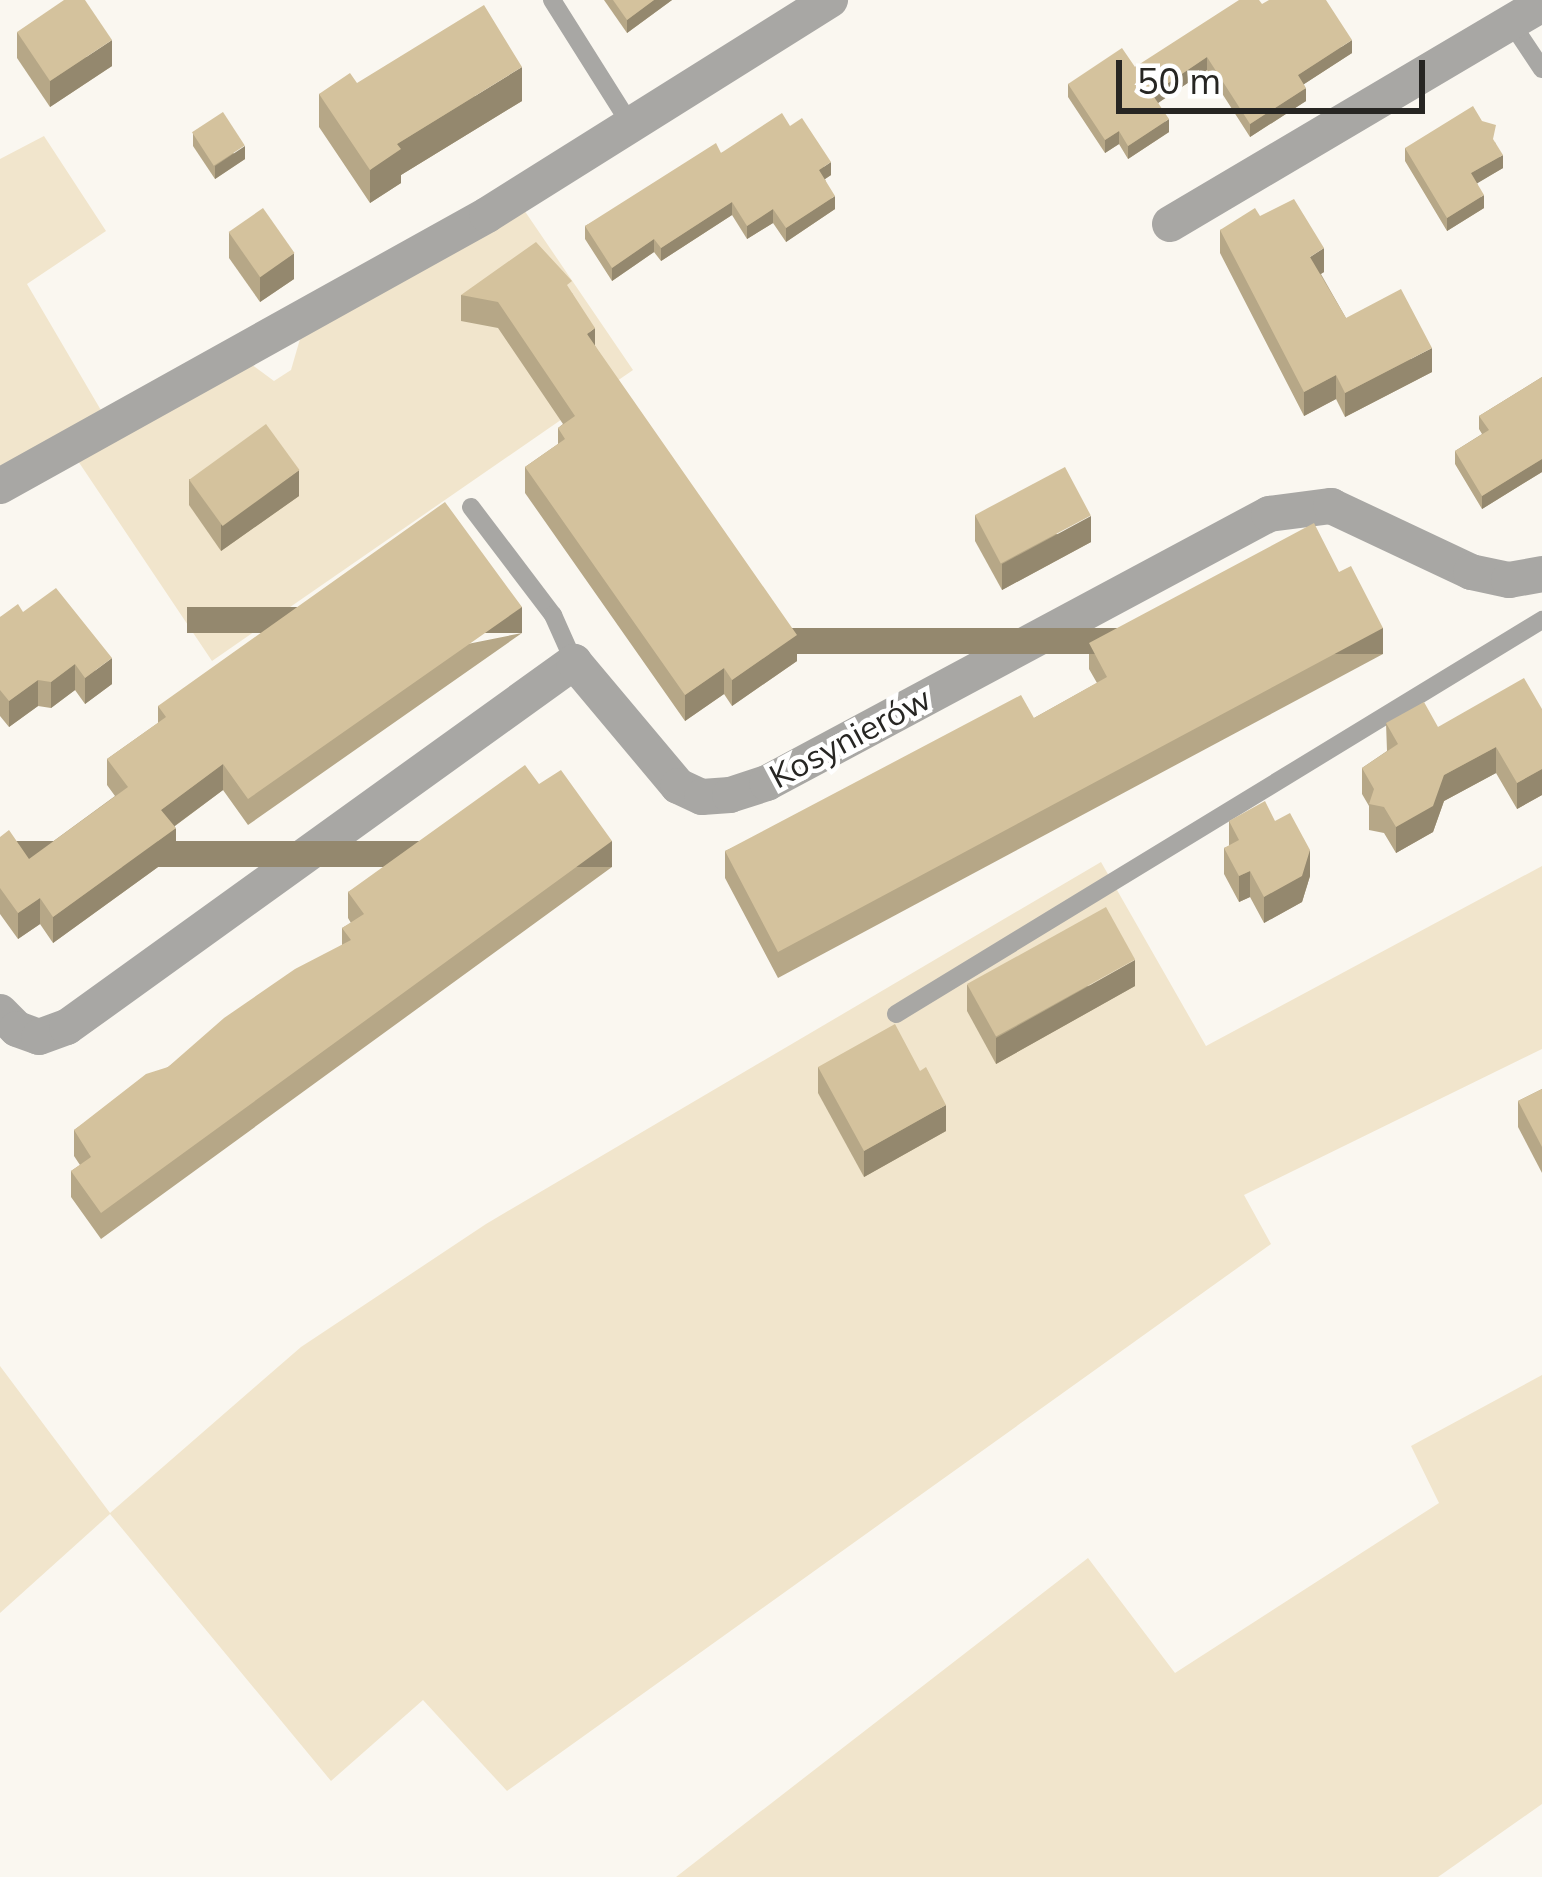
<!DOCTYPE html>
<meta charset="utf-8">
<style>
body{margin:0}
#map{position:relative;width:1542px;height:1877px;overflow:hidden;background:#faf7f0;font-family:Mulish,sans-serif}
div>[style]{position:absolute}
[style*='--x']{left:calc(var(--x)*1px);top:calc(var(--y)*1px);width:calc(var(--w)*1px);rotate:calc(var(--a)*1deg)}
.green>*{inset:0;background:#f1e5cc}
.lane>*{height:18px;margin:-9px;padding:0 9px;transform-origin:9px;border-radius:9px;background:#a8a7a4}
.street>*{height:36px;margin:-18px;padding:0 18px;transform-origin:18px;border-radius:18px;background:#a8a7a4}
.wall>*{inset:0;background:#b6a787}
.shaded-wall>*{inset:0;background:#94886e;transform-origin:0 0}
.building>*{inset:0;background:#d4c29d;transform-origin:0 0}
span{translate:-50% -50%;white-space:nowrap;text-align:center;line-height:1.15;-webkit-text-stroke:9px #fff;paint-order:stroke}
.street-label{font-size:33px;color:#272623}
.scale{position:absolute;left:1116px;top:60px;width:309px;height:54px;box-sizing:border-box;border:6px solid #272623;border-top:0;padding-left:15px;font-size:36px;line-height:42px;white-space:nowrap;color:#272623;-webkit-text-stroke:9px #fff;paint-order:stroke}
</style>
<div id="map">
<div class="green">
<div style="clip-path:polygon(44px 136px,106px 231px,27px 284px,102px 412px,0 472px,0 159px)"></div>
<div style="clip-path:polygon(522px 207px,633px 370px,212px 661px,76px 458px,244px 359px,274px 381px,291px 370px,300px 339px)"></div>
<div style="clip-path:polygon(1101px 862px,1206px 1046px,1542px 866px,1542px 1049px,1244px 1195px,1271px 1244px,507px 1791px,423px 1700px,331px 1781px,110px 1514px,0 1613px,0 1366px,110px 1513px,301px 1347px,486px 1224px)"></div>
<div style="clip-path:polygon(1542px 1375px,1542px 1804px,1438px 1877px,676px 1877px,1088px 1558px,1175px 1673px,1439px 1503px,1411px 1446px)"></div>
</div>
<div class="lane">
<div style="--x:552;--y:0;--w:146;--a:57.8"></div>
<div style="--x:1512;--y:24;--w:54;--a:56.3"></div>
<div style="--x:471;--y:507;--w:136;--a:52.8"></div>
<div style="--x:553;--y:615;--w:51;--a:65.9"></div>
<div style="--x:896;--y:1014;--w:757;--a:-31.38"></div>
</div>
<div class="street">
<div style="--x:1170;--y:224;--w:432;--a:-30.6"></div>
<div style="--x:0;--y:486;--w:557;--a:-29.09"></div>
<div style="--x:487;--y:215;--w:405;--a:-32.1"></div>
<div style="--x:0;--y:1012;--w:24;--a:45"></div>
<div style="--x:17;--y:1029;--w:23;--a:20"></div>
<div style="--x:39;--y:1037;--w:30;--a:-20"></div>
<div style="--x:67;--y:1027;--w:625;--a:-35.75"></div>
<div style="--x:574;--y:662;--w:162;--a:50"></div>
<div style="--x:678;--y:786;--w:26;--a:25"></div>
<div style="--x:702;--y:797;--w:28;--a:-4"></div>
<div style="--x:730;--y:795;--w:39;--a:-18"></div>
<div style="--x:767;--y:783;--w:570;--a:-28.18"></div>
<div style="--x:1269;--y:514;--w:63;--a:-7.4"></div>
<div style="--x:1331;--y:506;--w:155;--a:25.2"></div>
<div style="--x:1471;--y:572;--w:39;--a:12"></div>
<div style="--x:1509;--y:580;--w:34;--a:-10"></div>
</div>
<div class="wall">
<div style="clip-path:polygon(604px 0,672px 0,627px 33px)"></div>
<div style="clip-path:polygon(1262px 4px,1352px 53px,1304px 84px,1306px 101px,1250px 137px,1207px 70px,1158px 103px,1169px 132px,1128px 159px,1119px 144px,1105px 153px,1068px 97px,1068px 84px,1135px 67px)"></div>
<div style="clip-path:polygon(17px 32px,112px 66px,50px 107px,17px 58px)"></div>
<div style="clip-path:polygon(357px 83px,522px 101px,401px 175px,401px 183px,370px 203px,319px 127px,319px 94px)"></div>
<div style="clip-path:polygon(790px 126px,831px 175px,825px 179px,835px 209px,786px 242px,773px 223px,747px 239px,732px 215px,661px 261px,654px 252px,612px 281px,585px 239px,585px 226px,721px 153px)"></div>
<div style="clip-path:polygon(193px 133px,245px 159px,215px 179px,193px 146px)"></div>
<div style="clip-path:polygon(1495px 142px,1503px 168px,1477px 183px,1484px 208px,1447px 231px,1405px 161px,1405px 148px)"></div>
<div style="clip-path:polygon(1260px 216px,1324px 272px,1321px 274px,1346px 318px,1432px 372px,1345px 417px,1336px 399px,1304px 416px,1220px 253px,1220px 230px)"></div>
<div style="clip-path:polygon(229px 232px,294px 279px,260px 302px,229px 258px)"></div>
<div style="clip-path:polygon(572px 293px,595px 346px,797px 661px,732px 706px,724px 694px,685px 721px,525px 493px,525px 467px,558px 444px,558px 428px,563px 424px,498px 328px,461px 321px,461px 295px)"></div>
<div style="clip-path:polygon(1542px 377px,1542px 472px,1482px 509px,1455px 464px,1455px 451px,1482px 434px,1479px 429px,1479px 416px)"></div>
<div style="clip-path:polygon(189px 479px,299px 496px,221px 551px,189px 505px)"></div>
<div style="clip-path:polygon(975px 515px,1091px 542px,1002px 590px,975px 541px)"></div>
<div style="clip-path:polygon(1339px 572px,1383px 654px,778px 978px,725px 878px,725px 851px,1034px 718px,1097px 683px,1089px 669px,1089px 643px)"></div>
<div style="clip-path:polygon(23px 612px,112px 684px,85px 704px,75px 690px,51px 708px,38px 706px,9px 727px,0 716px,0 617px)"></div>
<div style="clip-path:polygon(522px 633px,248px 825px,223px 790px,175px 826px,176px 854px,53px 943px,40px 924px,18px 939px,0 914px,0 837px,29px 859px,115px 796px,107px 785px,107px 759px,158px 723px,158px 706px)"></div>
<div style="clip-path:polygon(1542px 709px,1542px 795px,1517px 809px,1496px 773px,1444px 801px,1433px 832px,1396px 853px,1384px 833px,1369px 830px,1369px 806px,1362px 794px,1362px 768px,1387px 751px,1386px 723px,1438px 727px)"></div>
<div style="clip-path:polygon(539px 784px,612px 867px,101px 1239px,71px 1197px,71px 1171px,80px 1165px,74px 1156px,74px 1130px,168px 1067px,342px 945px,342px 928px,351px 923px,348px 918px,348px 892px)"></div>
<div style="clip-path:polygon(1229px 821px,1275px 821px,1310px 876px,1302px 902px,1264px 923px,1250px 897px,1239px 902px,1224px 874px,1224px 848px,1229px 846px)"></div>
<div style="clip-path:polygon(967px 985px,1135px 986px,996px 1064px,967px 1011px)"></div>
<div style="clip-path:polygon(818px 1067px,920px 1071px,946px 1131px,864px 1177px,818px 1093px)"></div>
<div style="clip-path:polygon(1542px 1089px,1542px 1173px,1518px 1127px,1518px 1101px)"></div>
</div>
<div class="shaded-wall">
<div style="clip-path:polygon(654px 0,672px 0,627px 33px,627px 20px)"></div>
<div style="clip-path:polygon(112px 40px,112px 66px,50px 107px,50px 81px)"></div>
<div style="clip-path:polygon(1352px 40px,1352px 53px,1298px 88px,1298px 75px)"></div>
<div style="clip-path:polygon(1207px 57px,1207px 70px,1152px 107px,1152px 94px)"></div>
<div style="clip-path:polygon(522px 67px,522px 101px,401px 175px,401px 183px,370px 203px,370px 170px,397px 144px)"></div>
<div style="clip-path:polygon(1306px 88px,1306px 101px,1250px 137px,1250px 124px)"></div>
<div style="clip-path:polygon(1169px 119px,1169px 132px,1128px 159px,1128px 146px)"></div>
<div style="clip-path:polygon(1119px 131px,1119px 144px,1105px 153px,1105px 140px)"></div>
<div style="clip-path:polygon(245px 146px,245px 159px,215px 179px,215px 166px)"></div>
<div style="clip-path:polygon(1503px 155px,1503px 168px,1471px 187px,1471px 173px)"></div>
<div style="clip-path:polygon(831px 162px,831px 175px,819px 183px,819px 170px)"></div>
<div style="clip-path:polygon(1484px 195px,1484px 208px,1447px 231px,1447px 218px)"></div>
<div style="clip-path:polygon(835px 196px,835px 209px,786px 242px,786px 228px)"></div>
<div style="clip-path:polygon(732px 202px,732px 215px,661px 261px,661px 248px)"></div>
<div style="clip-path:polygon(773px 209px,773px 223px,747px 239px,747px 226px)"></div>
<div style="clip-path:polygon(654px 239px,654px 252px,612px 281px,612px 268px)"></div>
<div style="clip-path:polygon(1324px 248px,1324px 272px,1310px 280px,1310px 257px)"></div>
<div style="clip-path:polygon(294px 253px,294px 279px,260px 302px,260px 276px)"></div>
<div style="clip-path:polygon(595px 328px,595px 354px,587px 334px)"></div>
<div style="clip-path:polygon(1432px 348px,1432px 372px,1345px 417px,1345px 393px)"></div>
<div style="clip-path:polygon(1336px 375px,1336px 399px,1304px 416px,1304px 392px)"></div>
<div style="clip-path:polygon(1542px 459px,1542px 472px,1482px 509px,1482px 496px)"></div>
<div style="clip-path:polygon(299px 470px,299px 496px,221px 551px,221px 525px)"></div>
<div style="clip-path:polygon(1091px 516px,1091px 542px,1002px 590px,1002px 564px)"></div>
<div style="left:522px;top:607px;width:26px;height:335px;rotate:90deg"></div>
<div style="left:1383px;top:628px;width:26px;height:686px;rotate:90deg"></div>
<div style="clip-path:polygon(797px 635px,797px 661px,732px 706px,732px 680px)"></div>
<div style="clip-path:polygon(112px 658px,112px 684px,85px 704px,85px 678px)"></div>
<div style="clip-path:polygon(75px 664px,75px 690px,51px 708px,51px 682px)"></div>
<div style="clip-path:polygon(724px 668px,724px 694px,685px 721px,685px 695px)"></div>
<div style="clip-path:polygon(38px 680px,38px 706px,9px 727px,9px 701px)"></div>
<div style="clip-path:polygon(1496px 747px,1496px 773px,1444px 801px,1433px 832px,1396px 853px,1396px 827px,1444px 775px)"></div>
<div style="clip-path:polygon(223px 764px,223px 790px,161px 836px,161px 810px)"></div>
<div style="clip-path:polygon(1542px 769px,1542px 795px,1517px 809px,1517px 783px)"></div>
<div style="clip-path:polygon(176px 828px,176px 854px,53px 943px,53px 917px)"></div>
<div style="left:612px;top:841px;width:26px;height:632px;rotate:90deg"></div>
<div style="clip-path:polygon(1310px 850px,1310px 876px,1302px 902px,1264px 923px,1264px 897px)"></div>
<div style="clip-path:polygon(1250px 871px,1250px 897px,1239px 902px,1239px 876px)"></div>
<div style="clip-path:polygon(40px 898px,40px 924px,18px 939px,18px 913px)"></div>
<div style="clip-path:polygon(1135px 960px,1135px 986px,996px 1064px,996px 1038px)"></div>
<div style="clip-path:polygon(946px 1105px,946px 1131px,864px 1177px,864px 1151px)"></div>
</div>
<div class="building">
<div style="clip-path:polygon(64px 0,85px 0,112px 40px,50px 81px,17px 32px)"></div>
<div style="clip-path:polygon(613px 0,654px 0,627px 20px)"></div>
<div style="clip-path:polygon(1239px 0,1259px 0,1262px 4px,1269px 0,1326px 0,1352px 40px,1298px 75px,1306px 88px,1250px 124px,1207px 57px,1152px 94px,1169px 119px,1128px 146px,1119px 131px,1105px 140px,1068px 84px,1122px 48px,1135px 67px)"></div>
<div style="clip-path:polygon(484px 5px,522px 67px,397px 144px,401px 149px,370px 170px,319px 94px,350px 73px,357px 83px)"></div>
<div style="clip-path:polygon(1473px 106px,1482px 121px,1496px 125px,1493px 139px,1503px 155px,1471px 173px,1484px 195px,1447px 218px,1405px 148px)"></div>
<div style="left:223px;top:112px;width:40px;height:37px;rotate:57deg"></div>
<div style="clip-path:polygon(782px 113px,790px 126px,802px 118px,831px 162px,819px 170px,835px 196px,786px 228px,773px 209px,747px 226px,732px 202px,661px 248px,654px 239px,612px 268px,585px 226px,716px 143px,721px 153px)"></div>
<div style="clip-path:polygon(1294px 199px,1324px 248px,1310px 257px,1346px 318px,1401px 289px,1432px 348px,1345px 393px,1336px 375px,1304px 392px,1220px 230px,1255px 208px,1260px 216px)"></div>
<div style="left:263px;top:208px;width:55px;height:42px;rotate:55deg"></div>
<div style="clip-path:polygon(536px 242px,572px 281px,567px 285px,595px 328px,587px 334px,797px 635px,732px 680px,724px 668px,685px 695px,525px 467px,565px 439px,558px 428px,575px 416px,498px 302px,461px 295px)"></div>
<div style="clip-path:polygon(1542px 377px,1542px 459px,1482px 496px,1455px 451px,1489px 430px,1479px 416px)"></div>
<div style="left:266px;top:424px;width:57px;height:95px;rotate:54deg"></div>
<div style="left:1065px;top:467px;width:55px;height:102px;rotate:62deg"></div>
<div style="clip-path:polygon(445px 502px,522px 607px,248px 799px,223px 764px,161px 810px,176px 828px,53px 917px,40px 898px,18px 913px,0 888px,0 837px,9px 830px,29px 859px,128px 787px,107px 759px,166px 717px,158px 706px)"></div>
<div style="clip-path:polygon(1314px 523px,1339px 572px,1351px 566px,1383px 628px,778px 952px,725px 851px,1021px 695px,1034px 718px,1107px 677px,1089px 643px)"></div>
<div style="clip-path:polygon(56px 588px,112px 658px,85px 678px,75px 664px,51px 682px,38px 680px,9px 701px,0 690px,0 617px,18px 604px,23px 612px)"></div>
<div style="clip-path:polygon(1524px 678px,1542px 709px,1542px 769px,1517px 783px,1496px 747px,1444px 775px,1433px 806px,1396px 827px,1384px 807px,1369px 804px,1374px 789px,1362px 768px,1398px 744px,1386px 723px,1424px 702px,1438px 727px)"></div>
<div style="clip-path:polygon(525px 765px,539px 784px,561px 770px,612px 841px,101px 1213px,71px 1171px,91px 1157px,74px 1130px,146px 1074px,168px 1067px,224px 1018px,295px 969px,351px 940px,342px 928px,364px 914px,348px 892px)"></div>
<div style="clip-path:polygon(1265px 801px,1275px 821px,1290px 813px,1310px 850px,1302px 876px,1264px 897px,1250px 871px,1239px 876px,1224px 848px,1239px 840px,1229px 821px)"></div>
<div style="left:1106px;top:907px;width:60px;height:159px;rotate:61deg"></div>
<div style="clip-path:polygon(895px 1024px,920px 1071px,926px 1067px,946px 1105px,864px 1151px,818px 1067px)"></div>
<div style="clip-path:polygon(1542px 1089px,1542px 1147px,1518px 1101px)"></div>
</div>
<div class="street-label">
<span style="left:850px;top:737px;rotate:-28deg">Kosynierów</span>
</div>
<div class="scale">50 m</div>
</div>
